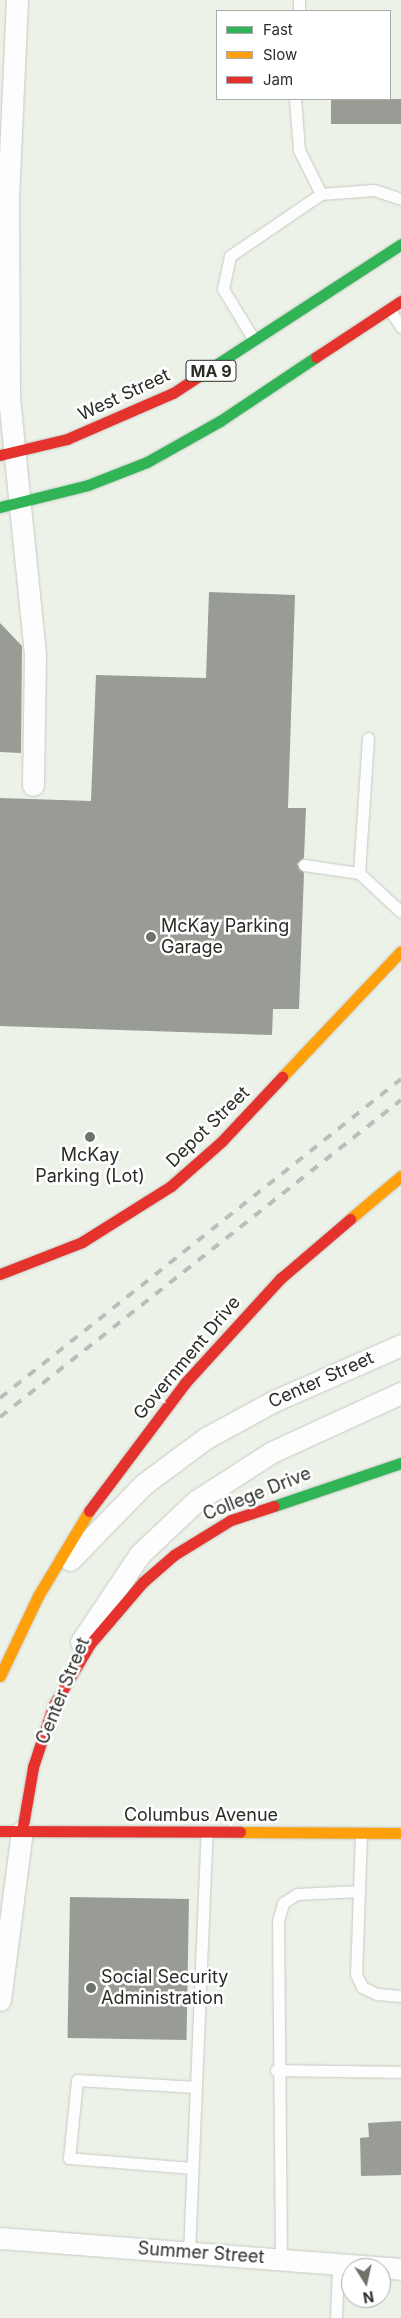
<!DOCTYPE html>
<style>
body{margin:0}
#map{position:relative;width:401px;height:2318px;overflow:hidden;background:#ecf2e8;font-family:Inter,sans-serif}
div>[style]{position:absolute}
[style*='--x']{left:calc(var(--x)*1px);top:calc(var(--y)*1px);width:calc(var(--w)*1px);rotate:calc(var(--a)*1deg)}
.building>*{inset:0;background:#989c95;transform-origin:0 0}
.roads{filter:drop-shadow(0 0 1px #c6cac3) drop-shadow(0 0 1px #c6cac3)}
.lane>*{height:11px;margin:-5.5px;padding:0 5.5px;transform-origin:5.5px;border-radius:5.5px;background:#fcfdfc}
.street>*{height:21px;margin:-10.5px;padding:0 10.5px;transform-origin:10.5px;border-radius:10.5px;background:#fcfdfc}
.fast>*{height:11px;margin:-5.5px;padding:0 5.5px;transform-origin:5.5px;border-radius:5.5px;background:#30b455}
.slow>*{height:11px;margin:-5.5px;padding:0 5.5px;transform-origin:5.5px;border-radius:5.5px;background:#ff9f0a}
.jam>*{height:11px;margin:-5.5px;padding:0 5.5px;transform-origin:5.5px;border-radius:5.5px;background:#e5322d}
.rail>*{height:4px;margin-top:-2px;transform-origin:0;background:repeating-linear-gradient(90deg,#bcbdba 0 9px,transparent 0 18px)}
.dots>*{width:14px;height:14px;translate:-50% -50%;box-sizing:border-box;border:2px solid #fff;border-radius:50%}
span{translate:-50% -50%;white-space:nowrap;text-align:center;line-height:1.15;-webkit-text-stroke:5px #fff;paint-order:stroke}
.shield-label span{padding:1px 4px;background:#fff;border:1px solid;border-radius:4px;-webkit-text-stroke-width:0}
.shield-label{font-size:16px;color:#292d26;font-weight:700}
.street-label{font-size:18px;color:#292d26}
.poi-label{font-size:18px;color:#292d26}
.left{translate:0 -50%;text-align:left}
.legend{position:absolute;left:216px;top:10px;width:175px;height:90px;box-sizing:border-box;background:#fff;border:1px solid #a9aba8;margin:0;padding:6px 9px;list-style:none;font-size:15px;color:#292d26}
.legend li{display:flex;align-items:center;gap:10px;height:25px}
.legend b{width:25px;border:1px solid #a9aba8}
.north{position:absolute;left:341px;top:2258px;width:50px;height:50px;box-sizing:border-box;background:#fff;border:1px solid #a9aba8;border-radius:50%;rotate:170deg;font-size:14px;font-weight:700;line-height:20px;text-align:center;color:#292d26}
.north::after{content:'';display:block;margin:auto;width:18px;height:22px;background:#6d726a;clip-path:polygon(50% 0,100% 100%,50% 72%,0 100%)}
</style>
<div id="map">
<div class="building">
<div style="left:331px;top:99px;width:70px;height:25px"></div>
<div style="clip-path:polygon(209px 592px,295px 595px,288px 808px,306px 808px,304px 858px,297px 864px,304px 873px,299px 1009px,273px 1009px,272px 1035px,0 1026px,0 798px,91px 801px,96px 675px,206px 678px)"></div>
<div style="clip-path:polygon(0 623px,22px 646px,21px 753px,0 752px)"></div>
<div style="left:70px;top:1897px;width:119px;height:141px;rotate:1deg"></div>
<div style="clip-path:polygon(401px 2121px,401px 2175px,361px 2176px,360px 2138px,369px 2137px,368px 2123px)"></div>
</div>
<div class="roads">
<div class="lane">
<div style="--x:299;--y:11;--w:11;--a:-90"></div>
<div style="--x:295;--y:99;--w:51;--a:85.5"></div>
<div style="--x:299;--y:150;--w:49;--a:63.4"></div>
<div style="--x:389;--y:309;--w:22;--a:56"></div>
<div style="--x:254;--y:340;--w:60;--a:-121.3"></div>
<div style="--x:223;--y:289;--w:34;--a:-78"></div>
<div style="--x:230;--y:256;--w:110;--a:-34.3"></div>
<div style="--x:321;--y:194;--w:53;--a:-4.3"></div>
<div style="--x:374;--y:190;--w:28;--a:18"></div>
<div style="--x:368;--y:738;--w:135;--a:93.8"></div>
<div style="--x:359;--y:873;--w:57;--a:42.9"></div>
<div style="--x:304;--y:865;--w:56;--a:8.3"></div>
<div style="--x:361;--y:1833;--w:141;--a:92"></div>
<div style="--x:356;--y:1974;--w:14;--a:65"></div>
<div style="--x:362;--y:1987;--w:17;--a:25"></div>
<div style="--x:377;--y:1994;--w:24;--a:5"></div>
<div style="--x:276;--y:2070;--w:125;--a:0.9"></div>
<div style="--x:192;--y:2168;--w:123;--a:-175.4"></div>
<div style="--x:69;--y:2158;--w:78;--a:-84.1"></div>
<div style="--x:77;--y:2080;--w:119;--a:3.4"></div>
<div style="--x:189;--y:2253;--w:421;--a:-87.6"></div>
<div style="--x:281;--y:2259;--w:338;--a:-90.5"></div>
<div style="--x:278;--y:1921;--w:19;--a:-74"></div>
<div style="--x:283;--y:1903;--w:17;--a:-33"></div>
<div style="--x:297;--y:1894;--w:62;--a:-2.8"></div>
<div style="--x:336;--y:2318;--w:52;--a:-87.8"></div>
</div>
<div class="street">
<div style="--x:17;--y:0;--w:196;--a:92.6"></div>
<div style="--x:8;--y:196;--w:202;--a:89.7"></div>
<div style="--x:9;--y:398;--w:257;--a:84.2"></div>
<div style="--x:35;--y:654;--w:131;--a:90.9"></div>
<div style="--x:70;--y:1560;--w:106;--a:-45.8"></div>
<div style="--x:144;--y:1484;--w:77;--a:-36.6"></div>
<div style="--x:206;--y:1438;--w:75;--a:-28.6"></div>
<div style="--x:272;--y:1402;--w:141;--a:-23.8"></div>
<div style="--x:81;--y:1642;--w:106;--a:-56.2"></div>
<div style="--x:140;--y:1554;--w:77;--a:-43.4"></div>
<div style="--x:196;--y:1501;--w:90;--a:-32.8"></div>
<div style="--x:272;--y:1452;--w:142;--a:-24.6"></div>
<div style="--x:0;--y:2000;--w:170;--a:-82.6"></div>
<div style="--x:0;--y:2238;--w:402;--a:4.4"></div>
</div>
<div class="fast">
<div style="--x:211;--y:368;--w:227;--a:-33.1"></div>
<div style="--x:0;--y:507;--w:91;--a:-14"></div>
<div style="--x:88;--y:485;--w:63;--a:-21.3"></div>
<div style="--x:147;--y:462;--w:84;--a:-29.3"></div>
<div style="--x:220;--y:421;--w:115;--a:-33.7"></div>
<div style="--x:274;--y:1506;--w:134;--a:-18.7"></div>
</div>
<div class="slow">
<div style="--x:282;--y:1077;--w:173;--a:-46.6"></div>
<div style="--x:350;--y:1219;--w:67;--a:-40.1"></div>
<div style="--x:0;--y:1676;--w:89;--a:-64.6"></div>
<div style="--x:38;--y:1596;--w:99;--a:-59"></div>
<div style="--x:240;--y:1832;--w:161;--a:0.4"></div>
</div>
<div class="jam">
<div style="--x:316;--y:357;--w:102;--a:-33.4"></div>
<div style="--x:0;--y:455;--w:69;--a:-13.4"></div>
<div style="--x:67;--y:439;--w:116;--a:-23.5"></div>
<div style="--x:173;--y:393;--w:45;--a:-33.3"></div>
<div style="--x:0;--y:1274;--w:88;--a:-21.3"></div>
<div style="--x:82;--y:1242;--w:105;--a:-32.2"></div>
<div style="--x:171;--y:1186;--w:68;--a:-41.4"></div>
<div style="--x:222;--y:1141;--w:88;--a:-46.8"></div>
<div style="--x:89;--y:1511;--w:160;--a:-53.1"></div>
<div style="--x:185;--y:1383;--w:142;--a:-47.6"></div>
<div style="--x:281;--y:1278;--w:91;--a:-40.5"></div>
<div style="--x:0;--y:1831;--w:240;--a:0.2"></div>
<div style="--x:22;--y:1831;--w:65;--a:-80.2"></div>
<div style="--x:33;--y:1767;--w:64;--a:-71.8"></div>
<div style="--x:53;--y:1706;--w:72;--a:-59.2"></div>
<div style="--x:90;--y:1644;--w:82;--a:-49.5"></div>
<div style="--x:143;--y:1582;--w:41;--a:-41.1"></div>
<div style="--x:174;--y:1555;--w:67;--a:-31.6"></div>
<div style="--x:231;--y:1520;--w:45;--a:-18"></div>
</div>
</div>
<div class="rail">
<div style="--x:0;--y:1398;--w:512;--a:-38.5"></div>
<div style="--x:0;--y:1417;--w:511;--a:-38.33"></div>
</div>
<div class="dots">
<div style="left:151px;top:937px;background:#6d726a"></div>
<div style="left:90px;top:1137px;background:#6d726a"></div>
<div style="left:91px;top:1988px;background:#6d726a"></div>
</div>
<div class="shield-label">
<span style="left:211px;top:371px">MA 9</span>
</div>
<div class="street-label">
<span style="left:124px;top:395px;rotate:-25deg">West Street</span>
<span style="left:208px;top:1127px;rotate:-44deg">Depot Street</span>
<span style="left:187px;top:1358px;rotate:-50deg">Government Drive</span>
<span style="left:321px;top:1380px;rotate:-24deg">Center Street</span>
<span style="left:257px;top:1494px;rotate:-22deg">College Drive</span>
<span style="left:63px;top:1691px;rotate:-68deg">Center Street</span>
<span style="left:201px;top:1815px">Columbus Avenue</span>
<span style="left:201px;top:2253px;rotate:4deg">Summer Street</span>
</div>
<div class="poi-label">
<span class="left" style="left:161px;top:937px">McKay Parking<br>Garage</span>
<span style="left:90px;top:1166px">McKay<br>Parking (Lot)</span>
<span class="left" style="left:101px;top:1988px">Social Security<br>Administration</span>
</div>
<ul class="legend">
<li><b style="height:6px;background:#30b455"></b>Fast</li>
<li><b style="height:6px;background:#ff9f0a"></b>Slow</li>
<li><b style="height:6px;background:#e5322d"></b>Jam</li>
</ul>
<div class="north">N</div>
</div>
